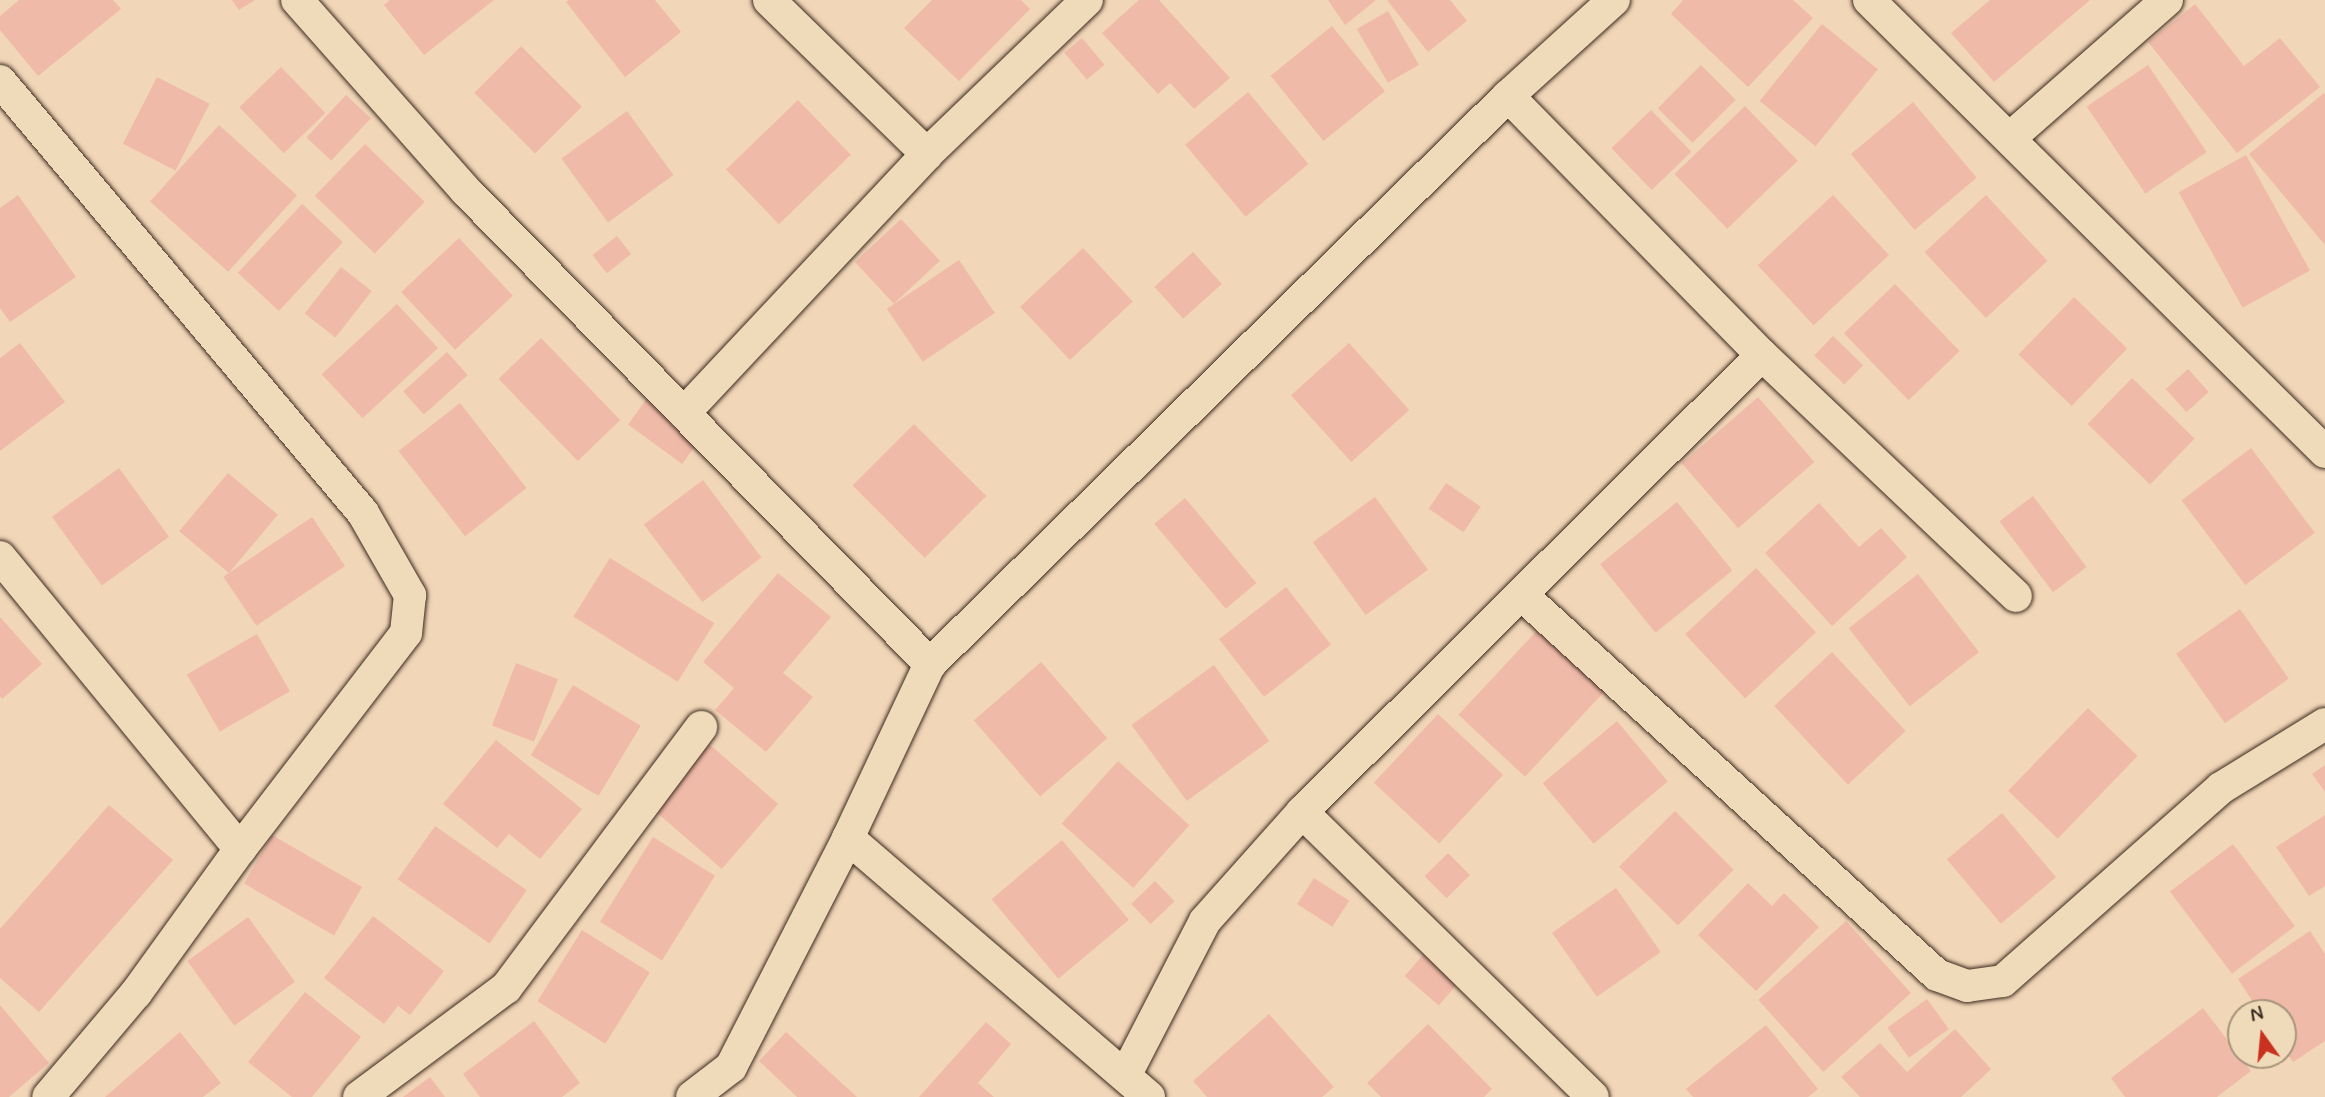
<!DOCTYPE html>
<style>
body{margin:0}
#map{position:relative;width:2325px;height:1097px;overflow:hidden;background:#f2d6b8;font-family:Mynerve,sans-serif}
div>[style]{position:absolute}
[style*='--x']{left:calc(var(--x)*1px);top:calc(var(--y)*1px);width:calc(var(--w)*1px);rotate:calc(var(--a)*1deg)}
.building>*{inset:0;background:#f0baa9;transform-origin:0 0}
.roads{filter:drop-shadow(0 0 2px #3b2a1e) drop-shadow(0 0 2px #3b2a1e)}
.minor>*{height:32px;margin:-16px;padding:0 16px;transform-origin:16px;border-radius:16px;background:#efdbb9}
span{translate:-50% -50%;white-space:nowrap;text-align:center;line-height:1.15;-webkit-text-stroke:5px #efdbb9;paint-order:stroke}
.north{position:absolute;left:2227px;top:999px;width:70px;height:70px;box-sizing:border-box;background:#efdbb9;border:2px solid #a7947b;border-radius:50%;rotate:345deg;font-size:19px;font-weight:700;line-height:28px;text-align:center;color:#3b2a1e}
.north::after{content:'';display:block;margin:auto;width:24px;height:32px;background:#c8321e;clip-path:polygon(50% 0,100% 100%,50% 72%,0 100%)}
</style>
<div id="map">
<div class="building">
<div style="clip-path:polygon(19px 0,113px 0,121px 9px,38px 76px,0 30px,0 16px)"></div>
<div style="clip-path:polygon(232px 0,255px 0,239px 10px)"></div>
<div style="clip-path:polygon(390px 0,494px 0,424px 55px,384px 5px)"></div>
<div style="clip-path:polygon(569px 0,655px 0,681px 32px,625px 77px,566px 2px)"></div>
<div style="clip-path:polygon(932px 0,1021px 0,1030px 9px,959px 81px,904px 28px)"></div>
<div style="clip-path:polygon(1139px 0,1159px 0,1230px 78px,1194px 109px,1170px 83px,1158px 94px,1102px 33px)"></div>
<div style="clip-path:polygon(1328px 0,1376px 0,1345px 25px)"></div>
<div style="clip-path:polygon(1387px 0,1450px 0,1467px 21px,1428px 52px)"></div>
<div style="clip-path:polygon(1683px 0,1793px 0,1813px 18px,1748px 87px,1671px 14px)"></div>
<div style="clip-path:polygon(1990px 0,2090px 0,1994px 82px,1951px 33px)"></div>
<div style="clip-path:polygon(2195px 4px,2244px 66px,2280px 38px,2320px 87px,2237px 153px,2148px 42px)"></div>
<div style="left:1388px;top:11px;width:62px;height:36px;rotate:60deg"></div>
<div style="left:1822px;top:24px;width:72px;height:99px;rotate:39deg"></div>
<div style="left:1332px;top:26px;width:84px;height:79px;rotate:51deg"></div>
<div style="left:1082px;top:38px;width:35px;height:23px;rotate:50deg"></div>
<div style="left:521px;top:46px;width:86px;height:66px;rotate:45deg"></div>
<div style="left:1701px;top:65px;width:49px;height:61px;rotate:45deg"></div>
<div style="left:2148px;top:65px;width:105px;height:74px;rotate:56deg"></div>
<div style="left:281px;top:67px;width:64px;height:58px;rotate:46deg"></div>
<div style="left:157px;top:77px;width:59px;height:75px;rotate:27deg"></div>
<div style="left:1248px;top:92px;width:94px;height:82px;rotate:50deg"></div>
<div style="clip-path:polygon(2324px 93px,2325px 95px,2325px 245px,2249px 154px)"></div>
<div style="left:346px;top:95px;width:34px;height:58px;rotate:43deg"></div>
<div style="left:798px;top:100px;width:76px;height:100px;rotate:46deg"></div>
<div style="left:1913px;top:102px;width:99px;height:81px;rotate:50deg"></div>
<div style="left:1745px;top:106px;width:76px;height:98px;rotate:46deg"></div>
<div style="left:1651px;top:110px;width:58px;height:55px;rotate:46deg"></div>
<div style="left:627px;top:111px;width:79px;height:81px;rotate:54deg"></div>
<div style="left:219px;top:125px;width:105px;height:103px;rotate:42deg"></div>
<div style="left:365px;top:144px;width:83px;height:72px;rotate:44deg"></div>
<div style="left:2246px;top:155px;width:132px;height:77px;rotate:61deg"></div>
<div style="clip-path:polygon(18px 195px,76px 277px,10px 322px,0 308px,0 208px)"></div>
<div style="left:1833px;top:195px;width:82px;height:103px;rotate:47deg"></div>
<div style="left:1986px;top:195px;width:90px;height:84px;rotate:47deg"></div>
<div style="left:302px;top:204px;width:56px;height:94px;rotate:43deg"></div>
<div style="left:901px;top:219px;width:57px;height:63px;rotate:47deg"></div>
<div style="left:617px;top:236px;width:23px;height:31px;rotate:52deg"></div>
<div style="left:459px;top:238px;width:79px;height:79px;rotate:47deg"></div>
<div style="left:1083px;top:248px;width:73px;height:86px;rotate:47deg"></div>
<div style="left:1193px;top:252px;width:43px;height:52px;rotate:48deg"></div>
<div style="left:959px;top:260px;width:64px;height:87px;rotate:56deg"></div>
<div style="left:341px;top:267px;width:39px;height:59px;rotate:38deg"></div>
<div style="left:1895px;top:284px;width:93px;height:71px;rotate:46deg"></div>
<div style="left:2074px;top:297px;width:74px;height:80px;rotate:44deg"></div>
<div style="left:397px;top:304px;width:60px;height:103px;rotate:47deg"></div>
<div style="left:1833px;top:336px;width:42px;height:27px;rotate:44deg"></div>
<div style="left:541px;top:338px;width:114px;height:59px;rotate:46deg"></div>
<div style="clip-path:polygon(20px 343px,65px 402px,0 451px,0 358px)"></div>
<div style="left:1349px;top:343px;width:90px;height:78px;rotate:48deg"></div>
<div style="left:447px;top:352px;width:31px;height:59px;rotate:48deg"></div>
<div style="left:2188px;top:369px;width:31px;height:30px;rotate:48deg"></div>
<div style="left:2132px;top:378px;width:87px;height:64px;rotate:44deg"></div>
<div style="left:648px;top:397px;width:67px;height:34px;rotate:36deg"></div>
<div style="left:1758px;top:397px;width:86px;height:101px;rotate:49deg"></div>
<div style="left:460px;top:403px;width:108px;height:78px;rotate:52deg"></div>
<div style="left:914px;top:424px;width:102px;height:87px;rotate:45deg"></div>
<div style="left:2251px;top:448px;width:106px;height:87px;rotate:53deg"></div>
<div style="left:119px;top:468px;width:85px;height:83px;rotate:54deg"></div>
<div style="left:228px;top:473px;width:65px;height:76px;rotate:40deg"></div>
<div style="left:703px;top:480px;width:97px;height:74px;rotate:53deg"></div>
<div style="left:1446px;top:483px;width:42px;height:31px;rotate:34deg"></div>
<div style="left:2033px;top:496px;width:89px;height:42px;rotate:53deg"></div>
<div style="left:1375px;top:497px;width:90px;height:77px;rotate:54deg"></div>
<div style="left:1185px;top:498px;width:111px;height:40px;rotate:50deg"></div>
<div style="left:1677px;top:502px;width:88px;height:99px;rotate:51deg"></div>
<div style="clip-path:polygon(1819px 503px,1859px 547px,1881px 528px,1907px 557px,1832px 626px,1765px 553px)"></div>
<div style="left:312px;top:517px;width:59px;height:107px;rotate:56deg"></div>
<div style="left:610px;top:558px;width:123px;height:69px;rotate:32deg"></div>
<div style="left:1756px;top:568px;width:88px;height:97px;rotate:47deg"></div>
<div style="clip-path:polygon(778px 573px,831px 617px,783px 673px,813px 697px,766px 752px,715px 710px,734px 688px,703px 662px)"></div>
<div style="left:1918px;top:574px;width:99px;height:88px;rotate:52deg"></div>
<div style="left:1286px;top:587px;width:73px;height:85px;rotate:52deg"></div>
<div style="left:2240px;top:609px;width:85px;height:78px;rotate:55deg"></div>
<div style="clip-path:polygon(0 617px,42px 664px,2px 699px,0 696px)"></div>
<div style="left:1543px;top:624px;width:91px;height:124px;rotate:43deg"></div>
<div style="left:257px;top:634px;width:66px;height:81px;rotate:60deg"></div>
<div style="left:1832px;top:652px;width:108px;height:79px;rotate:47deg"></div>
<div style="left:1041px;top:662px;width:101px;height:89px;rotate:49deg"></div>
<div style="left:516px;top:663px;width:45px;height:67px;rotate:21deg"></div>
<div style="left:1214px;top:665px;width:94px;height:102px;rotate:54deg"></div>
<div style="left:573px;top:685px;width:79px;height:82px;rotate:31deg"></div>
<div style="left:2088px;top:708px;width:69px;height:115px;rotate:44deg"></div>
<div style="left:1438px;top:714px;width:89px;height:94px;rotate:43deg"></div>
<div style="left:1617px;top:721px;width:79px;height:97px;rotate:50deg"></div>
<div style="clip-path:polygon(496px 740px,582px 809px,540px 859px,509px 834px,497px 848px,443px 804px)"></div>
<div style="left:708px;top:743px;width:93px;height:86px;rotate:41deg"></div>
<div style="left:1118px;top:761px;width:96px;height:84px;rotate:42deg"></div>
<div style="clip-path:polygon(2325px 765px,2325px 792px,2312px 774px)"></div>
<div style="clip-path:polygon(109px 805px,173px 860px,39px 1012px,0 978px,0 929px)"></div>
<div style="left:1675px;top:811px;width:83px;height:79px;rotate:45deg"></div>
<div style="left:2002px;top:813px;width:84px;height:72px;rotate:50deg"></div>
<div style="clip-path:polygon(2325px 815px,2325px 886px,2309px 896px,2276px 847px)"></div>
<div style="left:435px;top:826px;width:112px;height:65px;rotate:35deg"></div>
<div style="left:272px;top:835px;width:104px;height:56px;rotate:30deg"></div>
<div style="left:653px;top:837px;width:73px;height:100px;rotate:32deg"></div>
<div style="left:1062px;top:840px;width:104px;height:92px;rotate:50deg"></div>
<div style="left:2233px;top:844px;width:103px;height:79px;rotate:53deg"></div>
<div style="left:1448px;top:853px;width:31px;height:33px;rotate:45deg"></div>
<div style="left:1314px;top:878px;width:42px;height:31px;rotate:33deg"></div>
<div style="left:1155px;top:881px;width:28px;height:33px;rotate:46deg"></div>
<div style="clip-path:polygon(1748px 883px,1772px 906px,1784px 893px,1819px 927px,1756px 991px,1698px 935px)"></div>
<div style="left:1616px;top:888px;width:78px;height:78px;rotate:55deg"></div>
<div style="clip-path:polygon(373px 916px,444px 971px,410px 1015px,398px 1006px,384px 1024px,324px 978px)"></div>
<div style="left:248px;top:917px;width:80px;height:75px;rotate:54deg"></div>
<div style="left:1846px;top:921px;width:97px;height:118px;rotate:48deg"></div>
<div style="left:582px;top:930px;width:80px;height:84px;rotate:32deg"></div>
<div style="clip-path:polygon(2310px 931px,2325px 954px,2325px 1041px,2293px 1062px,2283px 1048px,2283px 1013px,2260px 1013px,2238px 979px)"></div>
<div style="left:1429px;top:948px;width:45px;height:37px;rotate:41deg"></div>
<div style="clip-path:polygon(305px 992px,361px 1037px,312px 1097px,292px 1097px,248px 1062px)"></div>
<div style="left:1927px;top:999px;width:37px;height:49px;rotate:54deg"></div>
<div style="clip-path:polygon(0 1005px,49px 1063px,9px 1097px,0 1097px)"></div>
<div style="clip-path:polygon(2203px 1008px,2251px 1071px,2217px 1097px,2125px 1097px,2111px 1078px)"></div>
<div style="clip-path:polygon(1269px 1014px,1334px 1087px,1322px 1097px,1207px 1097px,1193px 1081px)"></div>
<div style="clip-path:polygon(534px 1021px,580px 1083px,562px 1097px,480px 1097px,463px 1074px)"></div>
<div style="clip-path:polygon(986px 1022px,1011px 1044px,978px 1083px,994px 1097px,919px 1097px)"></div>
<div style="clip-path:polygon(1428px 1024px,1492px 1089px,1484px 1097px,1381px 1097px,1367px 1083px)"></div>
<div style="clip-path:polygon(1766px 1025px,1818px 1089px,1808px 1097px,1693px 1097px,1686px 1089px)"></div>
<div style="clip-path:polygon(1955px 1029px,1991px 1069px,1961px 1097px,1860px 1097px,1841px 1077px,1880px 1043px,1907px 1072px)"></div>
<div style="clip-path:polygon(180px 1032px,221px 1083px,203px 1097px,105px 1097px)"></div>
<div style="clip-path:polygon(786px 1032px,857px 1097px,797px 1097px,759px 1061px)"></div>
<div style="clip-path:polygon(430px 1077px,445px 1097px,403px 1097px)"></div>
</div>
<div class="roads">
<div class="minor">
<div style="--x:297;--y:0;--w:255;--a:48.5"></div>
<div style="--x:466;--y:191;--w:663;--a:45.55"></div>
<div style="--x:769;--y:0;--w:221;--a:44.3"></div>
<div style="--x:1869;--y:0;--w:642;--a:44.75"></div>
<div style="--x:0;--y:81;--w:564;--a:49.96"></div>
<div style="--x:363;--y:513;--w:95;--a:60.2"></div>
<div style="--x:410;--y:595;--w:38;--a:96"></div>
<div style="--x:406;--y:633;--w:272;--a:127.5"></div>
<div style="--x:240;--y:849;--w:178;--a:125.8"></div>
<div style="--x:136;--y:993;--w:136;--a:130.2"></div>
<div style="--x:1508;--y:96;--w:363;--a:45.6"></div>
<div style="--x:1762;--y:355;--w:350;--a:43.5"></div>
<div style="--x:2010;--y:138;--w:209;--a:-41.3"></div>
<div style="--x:684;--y:413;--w:355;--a:-46.8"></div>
<div style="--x:927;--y:154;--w:222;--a:-43.9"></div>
<div style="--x:0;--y:557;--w:378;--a:50.6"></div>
<div style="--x:1521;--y:594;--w:564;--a:42.49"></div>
<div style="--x:1937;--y:975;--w:32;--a:20"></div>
<div style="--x:1967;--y:986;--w:36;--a:-8"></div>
<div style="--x:2003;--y:981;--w:291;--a:-41.5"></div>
<div style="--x:2221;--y:788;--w:122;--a:-31.6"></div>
<div style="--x:1302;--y:812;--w:407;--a:44.4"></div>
<div style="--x:848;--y:838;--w:397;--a:40.7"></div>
<div style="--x:1126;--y:1074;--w:172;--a:-62.7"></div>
<div style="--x:1205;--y:921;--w:146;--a:-48.3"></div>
<div style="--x:1302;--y:812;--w:648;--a:-44.81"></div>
<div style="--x:359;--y:1097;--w:183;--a:-36.6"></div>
<div style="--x:506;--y:988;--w:326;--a:-53.2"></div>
<div style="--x:692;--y:1097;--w:49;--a:-37.6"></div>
<div style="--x:731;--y:1067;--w:257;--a:-62.9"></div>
<div style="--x:848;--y:838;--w:192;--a:-64.8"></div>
<div style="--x:930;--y:664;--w:810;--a:-44.5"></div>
<div style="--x:1508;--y:96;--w:143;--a:-42.2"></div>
</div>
</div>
<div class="north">N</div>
</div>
